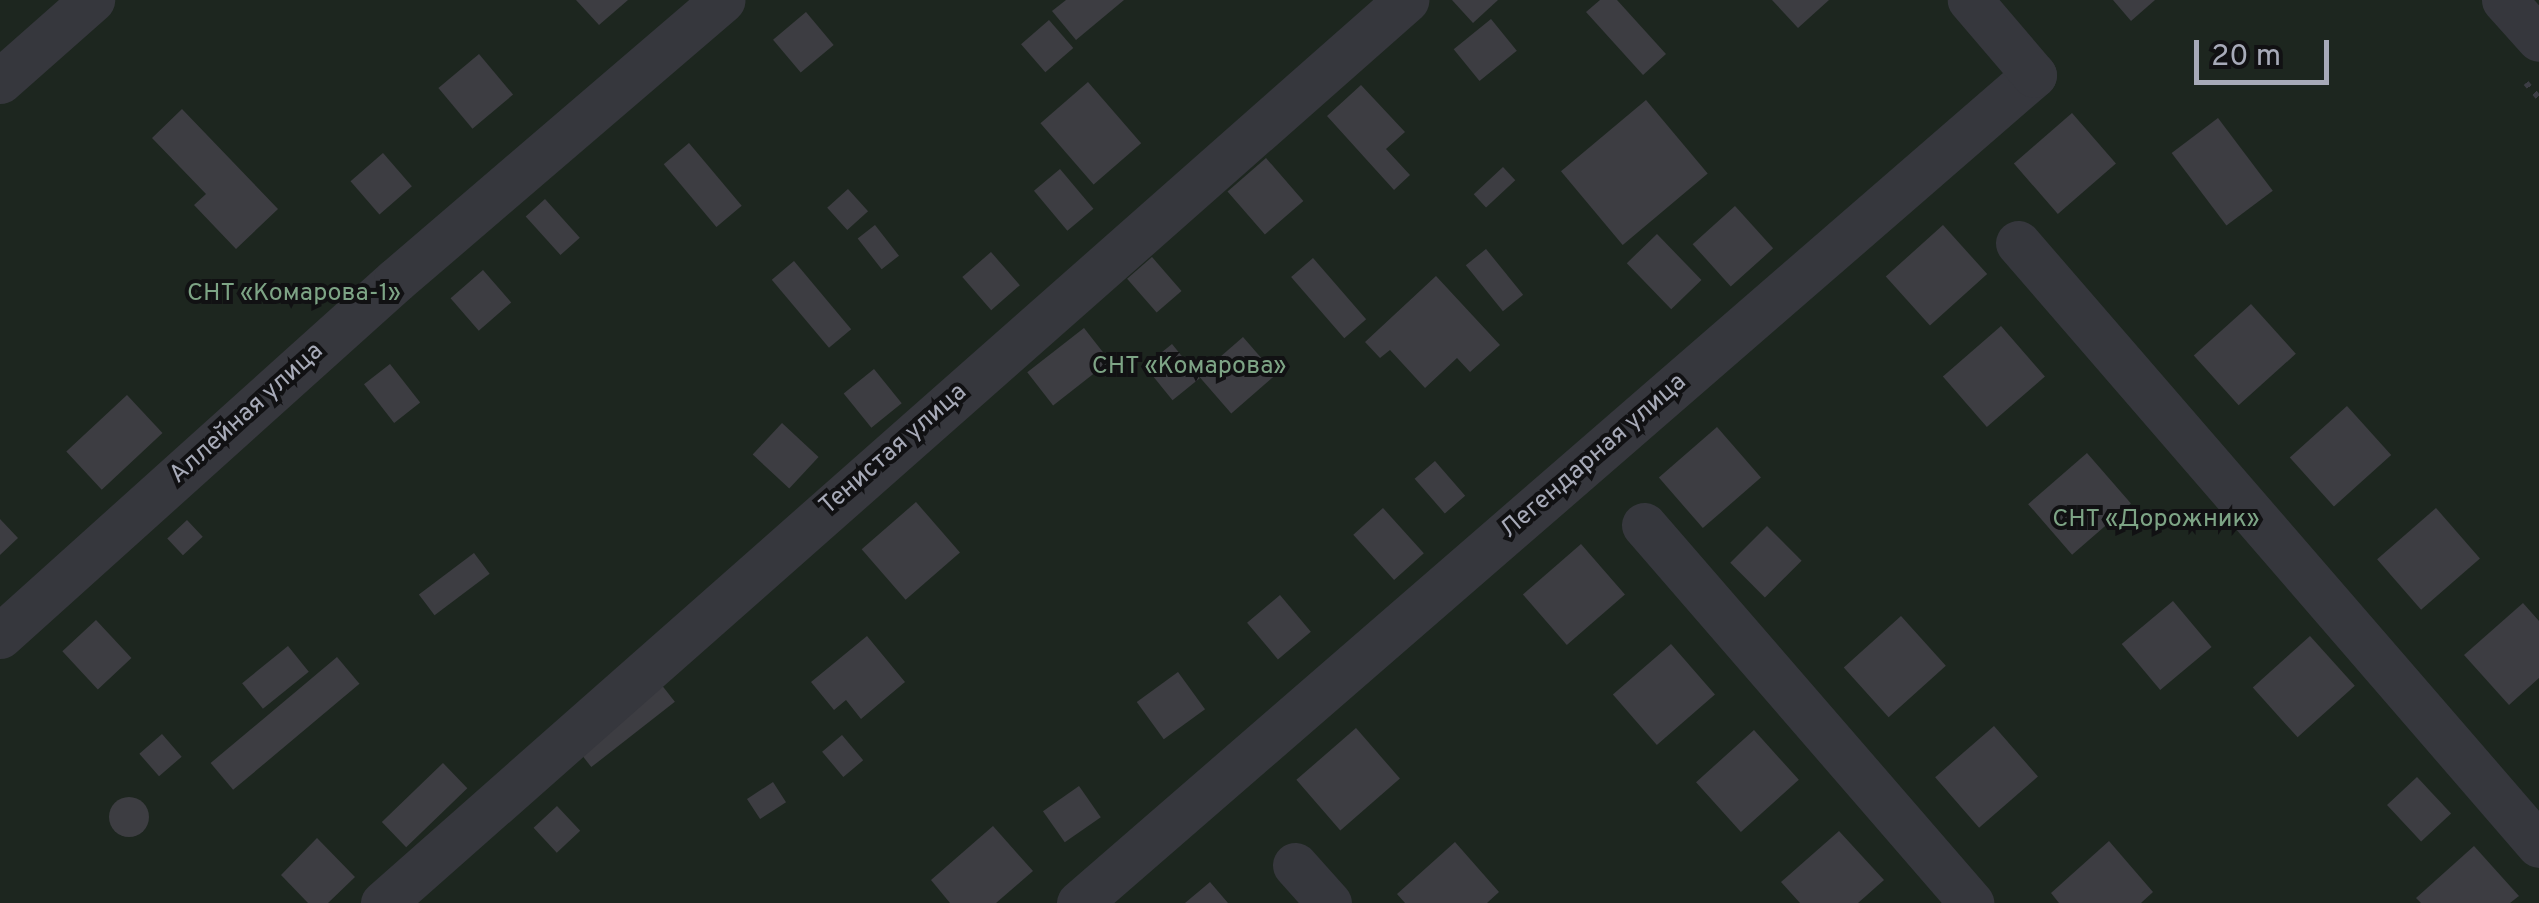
<!DOCTYPE html>
<meta charset="utf-8">
<style>
body{margin:0}
#map{position:relative;width:2539px;height:903px;overflow:hidden;background:#161618;font-family:Overpass,sans-serif}
div>[style]{position:absolute}
[style*='--x']{left:calc(var(--x)*1px);top:calc(var(--y)*1px);width:calc(var(--w)*1px);rotate:calc(var(--a)*1deg)}
.green>*{inset:0;background:#1d261f;transform-origin:0 0}
.building>*{inset:0;background:#3d3d42;transform-origin:0 0}
.round{border-radius:50%}
.path>*{height:6px;margin-top:-3px;transform-origin:0;background:repeating-linear-gradient(90deg,#3c3d44 0 5px,transparent 0 13px)}
.minor>*{height:45px;margin:-22.5px;padding:0 22.5px;transform-origin:22.5px;border-radius:22.5px;background:#36373d}
span{translate:-50% -50%;white-space:nowrap;text-align:center;line-height:1.15;-webkit-text-stroke:8px #111113;paint-order:stroke}
.park-label{font-size:25px;color:#7da485}
.street-label{font-size:25px;color:#a7aab8}
.scale{position:absolute;left:2194px;top:40px;width:135px;height:45px;box-sizing:border-box;border:5px solid #a7aab8;border-top:0;padding-left:12px;font-size:30px;line-height:35px;white-space:nowrap;color:#a7aab8;-webkit-text-stroke:8px #111113;paint-order:stroke}
</style>
<div id="map">
<div class="green">
<div style="left:0;top:0;width:2539px;height:903px"></div>
</div>
<div class="building">
<div style="clip-path:polygon(576px 0,628px 0,599px 25px)"></div>
<div style="clip-path:polygon(1066px 0,1124px 0,1076px 40px,1052px 11px)"></div>
<div style="clip-path:polygon(1452px 0,1498px 0,1473px 23px)"></div>
<div style="clip-path:polygon(1600px 0,1617px 0,1666px 54px,1643px 75px,1586px 12px)"></div>
<div style="clip-path:polygon(1772px 0,1829px 0,1798px 28px)"></div>
<div style="clip-path:polygon(2113px 0,2155px 0,2131px 21px)"></div>
<div style="left:806px;top:12px;width:43px;height:43px;rotate:50deg"></div>
<div style="left:1491px;top:19px;width:41px;height:48px;rotate:51deg"></div>
<div style="left:1049px;top:20px;width:37px;height:37px;rotate:49deg"></div>
<div style="left:479px;top:54px;width:53px;height:53px;rotate:50deg"></div>
<div style="left:1088px;top:82px;width:81px;height:63px;rotate:49deg"></div>
<div style="clip-path:polygon(1361px 85px,1405px 132px,1386px 149px,1410px 175px,1394px 190px,1327px 116px)"></div>
<div style="left:1646px;top:100px;width:96px;height:111px;rotate:50deg"></div>
<div style="clip-path:polygon(182px 109px,278px 209px,236px 249px,194px 205px,206px 194px,152px 138px)"></div>
<div style="left:2072px;top:113px;width:67px;height:77px;rotate:49deg"></div>
<div style="left:2218px;top:118px;width:91px;height:58px;rotate:53deg"></div>
<div style="left:689px;top:143px;width:82px;height:33px;rotate:50deg"></div>
<div style="left:383px;top:153px;width:44px;height:43px;rotate:49deg"></div>
<div style="left:1266px;top:158px;width:57px;height:51px;rotate:49deg"></div>
<div style="left:1503px;top:167px;width:18px;height:40px;rotate:47deg"></div>
<div style="left:1060px;top:169px;width:52px;height:34px;rotate:50deg"></div>
<div style="left:848px;top:189px;width:30px;height:28px;rotate:48deg"></div>
<div style="left:545px;top:199px;width:52px;height:26px;rotate:48deg"></div>
<div style="left:1735px;top:206px;width:57px;height:57px;rotate:48deg"></div>
<div style="left:875px;top:225px;width:39px;height:22px;rotate:52deg"></div>
<div style="left:1943px;top:225px;width:66px;height:77px;rotate:48deg"></div>
<div style="left:1657px;top:234px;width:64px;height:42px;rotate:46deg"></div>
<div style="left:1486px;top:249px;width:59px;height:26px;rotate:51deg"></div>
<div style="left:991px;top:252px;width:44px;height:38px;rotate:49deg"></div>
<div style="left:1152px;top:257px;width:45px;height:33px;rotate:49deg"></div>
<div style="left:1313px;top:258px;width:81px;height:29px;rotate:49deg"></div>
<div style="left:794px;top:261px;width:89px;height:29px;rotate:50deg"></div>
<div style="left:483px;top:270px;width:43px;height:43px;rotate:49deg"></div>
<div style="clip-path:polygon(1436px 276px,1500px 345px,1470px 372px,1457px 358px,1425px 388px,1390px 350px,1380px 358px,1365px 342px)"></div>
<div style="left:2251px;top:304px;width:67px;height:77px;rotate:48deg"></div>
<div style="left:2001px;top:326px;width:67px;height:77px;rotate:49deg"></div>
<div style="left:1084px;top:328px;width:42px;height:72px;rotate:52deg"></div>
<div style="left:1243px;top:337px;width:50px;height:59px;rotate:49deg"></div>
<div style="left:1172px;top:344px;width:44px;height:35px;rotate:51deg"></div>
<div style="left:390px;top:364px;width:49px;height:33px;rotate:52deg"></div>
<div style="left:874px;top:369px;width:44px;height:39px;rotate:51deg"></div>
<div style="left:127px;top:395px;width:52px;height:83px;rotate:47deg"></div>
<div style="left:2347px;top:406px;width:66px;height:77px;rotate:48deg"></div>
<div style="left:782px;top:423px;width:50px;height:43px;rotate:43deg"></div>
<div style="left:1717px;top:427px;width:67px;height:77px;rotate:49deg"></div>
<div style="left:2087px;top:453px;width:67px;height:78px;rotate:49deg"></div>
<div style="left:1435px;top:461px;width:46px;height:27px;rotate:49deg"></div>
<div style="left:916px;top:502px;width:67px;height:72px;rotate:49deg"></div>
<div style="left:1383px;top:508px;width:61px;height:40px;rotate:48deg"></div>
<div style="left:2436px;top:508px;width:67px;height:78px;rotate:49deg"></div>
<div style="clip-path:polygon(0 519px,18px 538px,0 555px)"></div>
<div style="left:187px;top:520px;width:23px;height:27px;rotate:47deg"></div>
<div style="left:1767px;top:526px;width:49px;height:52px;rotate:45deg"></div>
<div style="left:1581px;top:544px;width:67px;height:77px;rotate:49deg"></div>
<div style="left:474px;top:553px;width:26px;height:69px;rotate:53deg"></div>
<div style="left:1280px;top:595px;width:48px;height:43px;rotate:50deg"></div>
<div style="left:2173px;top:601px;width:60px;height:67px;rotate:50deg"></div>
<div style="clip-path:polygon(2523px 603px,2539px 621px,2539px 678px,2509px 705px,2464px 655px)"></div>
<div style="left:1901px;top:616px;width:67px;height:77px;rotate:48deg"></div>
<div style="left:96px;top:620px;width:52px;height:46px;rotate:47deg"></div>
<div style="clip-path:polygon(867px 636px,905px 682px,861px 719px,846px 700px,834px 710px,811px 682px)"></div>
<div style="left:2310px;top:636px;width:67px;height:77px;rotate:48deg"></div>
<div style="left:1671px;top:644px;width:67px;height:77px;rotate:49deg"></div>
<div style="left:288px;top:646px;width:33px;height:59px;rotate:51deg"></div>
<div style="left:337px;top:657px;width:35px;height:165px;rotate:50deg"></div>
<div style="left:1178px;top:672px;width:46px;height:51px;rotate:54deg"></div>
<div style="left:657px;top:679px;width:29px;height:106px;rotate:52deg"></div>
<div style="left:1994px;top:726px;width:67px;height:78px;rotate:49deg"></div>
<div style="left:1356px;top:728px;width:67px;height:79px;rotate:49deg"></div>
<div style="left:1754px;top:730px;width:67px;height:78px;rotate:48deg"></div>
<div style="left:162px;top:734px;width:30px;height:30px;rotate:49deg"></div>
<div style="left:842px;top:735px;width:33px;height:26px;rotate:50deg"></div>
<div style="left:443px;top:763px;width:35px;height:85px;rotate:46deg"></div>
<div style="left:2417px;top:777px;width:50px;height:41px;rotate:47deg"></div>
<div style="left:773px;top:782px;width:24px;height:31px;rotate:57deg"></div>
<div style="left:1079px;top:786px;width:38px;height:44px;rotate:55deg"></div>
<div class="round" style="left:109px;top:797px;width:40px;height:40px"></div>
<div style="left:557px;top:806px;width:34px;height:32px;rotate:47deg"></div>
<div style="clip-path:polygon(993px 826px,1033px 871px,996px 903px,950px 903px,931px 880px)"></div>
<div style="clip-path:polygon(1839px 831px,1884px 880px,1858px 903px,1800px 903px,1781px 882px)"></div>
<div style="clip-path:polygon(317px 838px,355px 877px,328px 903px,308px 903px,281px 875px)"></div>
<div style="clip-path:polygon(2109px 841px,2153px 892px,2141px 903px,2059px 903px,2051px 893px)"></div>
<div style="clip-path:polygon(1455px 842px,1499px 892px,1487px 903px,1405px 903px,1397px 894px)"></div>
<div style="clip-path:polygon(2474px 846px,2519px 896px,2510px 903px,2421px 903px,2416px 898px)"></div>
<div style="clip-path:polygon(1210px 882px,1228px 903px,1185px 903px)"></div>
</div>
<div class="path">
<div style="--x:2526;--y:83;--w:20;--a:49"></div>
</div>
<div class="minor">
<div style="--x:2504;--y:0;--w:52;--a:48.1"></div>
<div style="--x:0;--y:81;--w:123;--a:-41.4"></div>
<div style="--x:2018;--y:243;--w:796;--a:49.13"></div>
<div style="--x:1644;--y:525;--w:500;--a:49.1"></div>
<div style="--x:0;--y:636;--w:532;--a:-41.96"></div>
<div style="--x:396;--y:280;--w:430;--a:-40.6"></div>
<div style="--x:1295;--y:865;--w:51;--a:48.2"></div>
<div style="--x:383;--y:903;--w:1365;--a:-41.43"></div>
<div style="--x:1079;--y:903;--w:1264;--a:-40.93"></div>
<div style="--x:2034;--y:75;--w:99;--a:-130.5"></div>
</div>
<div class="park-label">
<span style="left:294px;top:294px">СНТ «Комарова-1»</span>
<span style="left:1189px;top:367px">СНТ «Комарова»</span>
<span style="left:2156px;top:520px">СНТ «Дорожник»</span>
</div>
<div class="street-label">
<span style="left:247px;top:414px;rotate:-42deg">Аллейная улица</span>
<span style="left:894px;top:450px;rotate:-41deg">Тенистая улица</span>
<span style="left:1594px;top:457px;rotate:-41deg">Легендарная улица</span>
</div>
<div class="scale">20 m</div>
</div>
